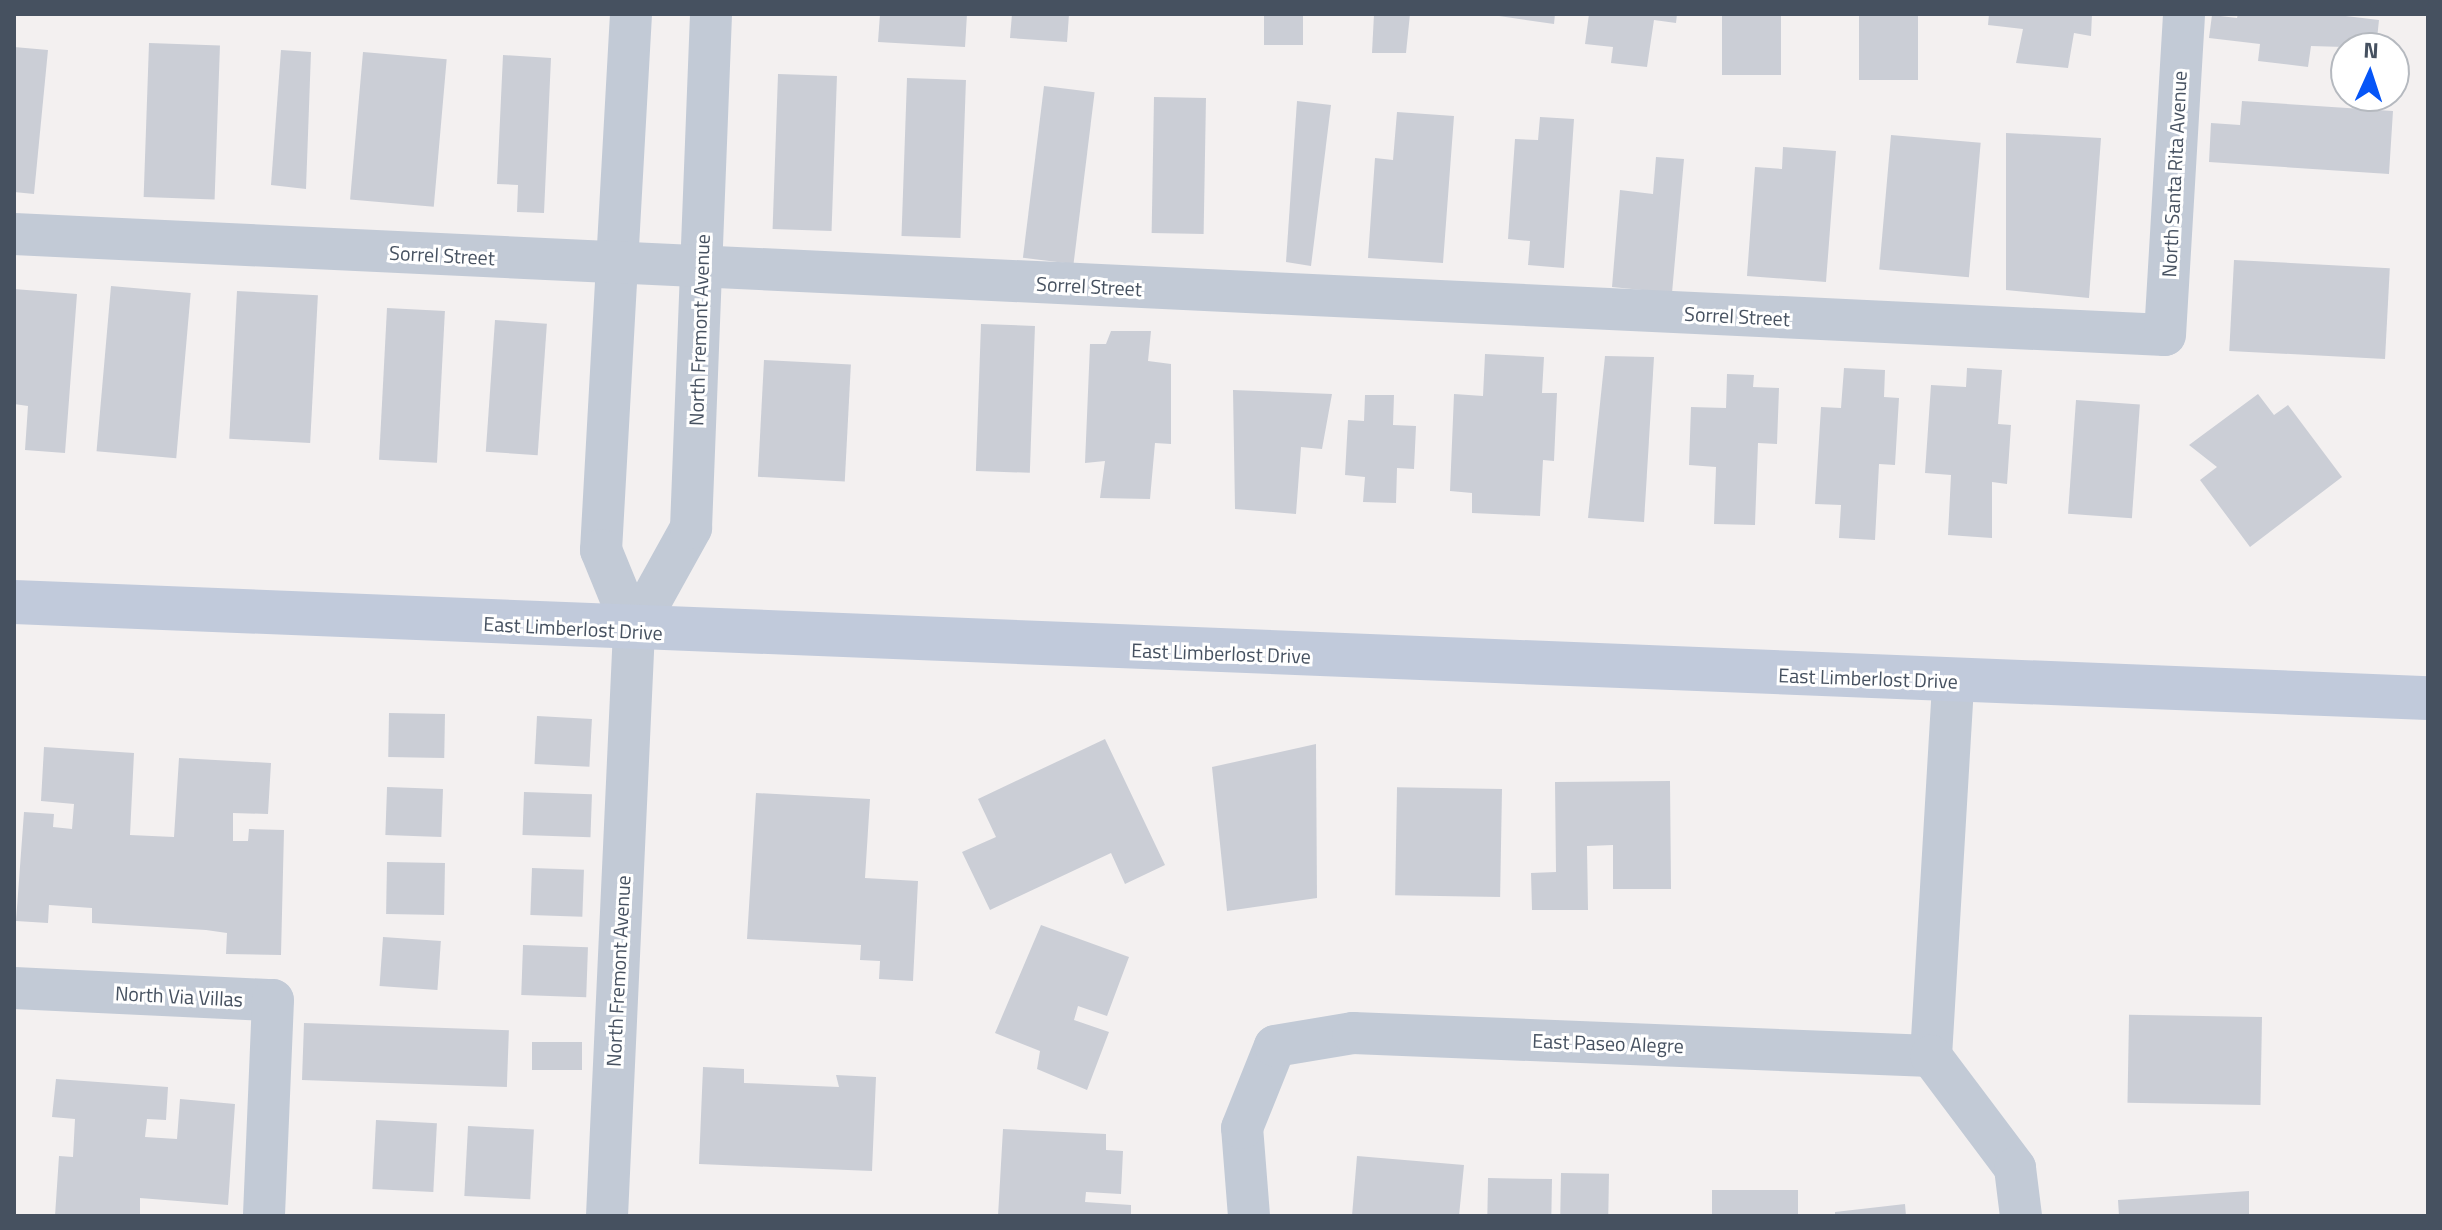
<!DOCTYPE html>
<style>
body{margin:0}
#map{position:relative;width:2442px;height:1230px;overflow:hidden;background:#f3f0f0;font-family:"Titillium Web",sans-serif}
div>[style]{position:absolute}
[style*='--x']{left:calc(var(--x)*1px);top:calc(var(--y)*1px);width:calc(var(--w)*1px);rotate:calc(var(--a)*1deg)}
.building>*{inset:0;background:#cbced6;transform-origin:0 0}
.street>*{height:42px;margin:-21px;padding:0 21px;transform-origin:21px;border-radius:21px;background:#c2cad6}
.secondary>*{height:44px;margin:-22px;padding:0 22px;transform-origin:22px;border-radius:22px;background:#c1cadb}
span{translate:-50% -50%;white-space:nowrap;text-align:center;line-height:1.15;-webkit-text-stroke:6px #fff;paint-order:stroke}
.street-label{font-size:20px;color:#465160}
.frame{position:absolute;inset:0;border:16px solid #465160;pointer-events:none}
.north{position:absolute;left:2330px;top:32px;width:80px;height:80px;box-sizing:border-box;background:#fff;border:2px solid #b5b9bf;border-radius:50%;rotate:3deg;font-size:22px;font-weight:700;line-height:32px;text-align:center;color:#465160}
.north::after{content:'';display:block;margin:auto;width:28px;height:36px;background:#0655f7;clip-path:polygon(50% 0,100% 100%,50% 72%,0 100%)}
</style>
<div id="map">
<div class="building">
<div style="clip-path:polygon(880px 14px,967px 14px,965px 47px,878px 42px)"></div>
<div style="clip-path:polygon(1012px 14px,1069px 14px,1067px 42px,1010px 38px)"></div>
<div style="left:1264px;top:14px;width:39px;height:31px"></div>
<div style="clip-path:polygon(1374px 14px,1410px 14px,1406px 53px,1372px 53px)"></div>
<div style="clip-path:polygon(1499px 14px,1555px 14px,1554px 24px,1499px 16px)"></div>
<div style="clip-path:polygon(1589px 14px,1677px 14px,1676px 23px,1654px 20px,1647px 67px,1611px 63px,1613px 47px,1585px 44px)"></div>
<div style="left:1722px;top:14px;width:59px;height:61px"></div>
<div style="left:1859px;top:14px;width:59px;height:66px"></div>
<div style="clip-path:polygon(1989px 14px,2092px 14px,2091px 36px,2074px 33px,2068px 68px,2016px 63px,2023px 29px,1988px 25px)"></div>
<div style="clip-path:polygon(2238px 14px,2329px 14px,2379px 20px,2376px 48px,2311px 46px,2308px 67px,2258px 61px,2260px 44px,2209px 38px,2212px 15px,2237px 18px)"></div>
<div style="left:149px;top:43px;width:71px;height:154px;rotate:2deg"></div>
<div style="clip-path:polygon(14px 47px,48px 50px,34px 194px,14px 192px)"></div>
<div style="clip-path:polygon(281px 50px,311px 52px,306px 189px,271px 185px)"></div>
<div style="left:363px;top:52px;width:84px;height:148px;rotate:5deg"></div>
<div style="clip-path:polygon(503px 55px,551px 58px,544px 213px,517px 212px,518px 185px,497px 184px)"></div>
<div style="left:778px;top:74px;width:59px;height:155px;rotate:2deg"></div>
<div style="left:907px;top:78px;width:59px;height:158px;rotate:2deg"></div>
<div style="left:1044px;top:86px;width:51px;height:173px;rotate:7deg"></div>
<div style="left:1154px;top:97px;width:52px;height:136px;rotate:1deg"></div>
<div style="clip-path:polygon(1297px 101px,1331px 105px,1311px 266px,1286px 262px)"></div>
<div style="clip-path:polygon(2242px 101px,2393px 111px,2389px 174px,2209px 162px,2211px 123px,2240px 125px)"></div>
<div style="clip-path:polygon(1397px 112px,1454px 116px,1443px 263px,1368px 258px,1375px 158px,1393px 160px)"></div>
<div style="clip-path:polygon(1540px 117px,1574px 119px,1564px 268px,1528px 265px,1530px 241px,1508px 239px,1515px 139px,1538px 140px)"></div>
<div style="clip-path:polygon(2006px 133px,2101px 138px,2089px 298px,2006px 290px)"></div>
<div style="left:1891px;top:135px;width:90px;height:135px;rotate:5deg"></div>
<div style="clip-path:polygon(1783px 147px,1836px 151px,1826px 282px,1747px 276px,1755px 167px,1782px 169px)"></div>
<div style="clip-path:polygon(1656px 157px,1684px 159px,1672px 293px,1612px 287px,1620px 190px,1653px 194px)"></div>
<div style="left:2234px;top:260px;width:156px;height:91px;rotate:3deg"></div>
<div style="left:111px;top:286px;width:80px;height:166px;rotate:5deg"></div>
<div style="clip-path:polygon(14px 289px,77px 294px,65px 453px,25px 450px,28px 406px,14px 404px)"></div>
<div style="left:237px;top:291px;width:81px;height:148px;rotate:3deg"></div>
<div style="left:387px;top:308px;width:58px;height:152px;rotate:3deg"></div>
<div style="left:495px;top:320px;width:52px;height:132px;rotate:4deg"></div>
<div style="left:981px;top:324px;width:54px;height:147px;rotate:2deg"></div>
<div style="clip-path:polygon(1111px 331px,1151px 331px,1148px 361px,1171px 364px,1171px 444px,1155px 443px,1150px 499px,1100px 498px,1105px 461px,1085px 463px,1090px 344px,1106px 344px)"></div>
<div style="clip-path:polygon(1485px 354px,1544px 357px,1542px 393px,1557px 393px,1554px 461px,1543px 460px,1540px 516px,1472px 513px,1472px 493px,1450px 491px,1454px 394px,1483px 396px)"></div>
<div style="clip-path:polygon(1605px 356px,1654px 357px,1644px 522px,1588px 518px)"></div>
<div style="left:764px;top:360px;width:87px;height:117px;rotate:3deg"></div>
<div style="clip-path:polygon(1844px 368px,1885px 370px,1884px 397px,1899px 398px,1895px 465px,1879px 464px,1875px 540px,1839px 538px,1841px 505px,1815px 504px,1821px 407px,1841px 408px)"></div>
<div style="clip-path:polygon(1967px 368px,2002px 370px,1998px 424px,2011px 425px,2007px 484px,1992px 482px,1992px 538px,1948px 535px,1951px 475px,1925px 473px,1931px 385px,1966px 387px)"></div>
<div style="clip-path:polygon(1727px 374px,1754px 375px,1753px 387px,1779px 388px,1777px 444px,1758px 443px,1755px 525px,1714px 524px,1716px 467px,1689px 465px,1691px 407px,1726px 408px)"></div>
<div style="clip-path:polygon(1233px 390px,1332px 394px,1322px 449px,1301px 447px,1296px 514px,1235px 509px)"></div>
<div style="clip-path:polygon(2258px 394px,2274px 415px,2288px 405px,2342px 477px,2250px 547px,2200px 480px,2217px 467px,2189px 445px)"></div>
<div style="clip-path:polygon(1365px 395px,1394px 395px,1393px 425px,1416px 426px,1414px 469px,1397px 468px,1396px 503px,1363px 502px,1365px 477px,1345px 475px,1348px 420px,1364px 421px)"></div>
<div style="left:2076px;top:400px;width:64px;height:114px;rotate:4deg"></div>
<div style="left:389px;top:713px;width:56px;height:44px;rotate:1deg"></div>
<div style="left:537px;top:716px;width:55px;height:48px;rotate:3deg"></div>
<div style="clip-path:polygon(1105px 739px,1165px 865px,1125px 884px,1111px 853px,990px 910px,962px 852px,996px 837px,978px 799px)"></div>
<div style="clip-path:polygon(1316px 744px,1317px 898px,1227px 911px,1212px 767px)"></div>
<div style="clip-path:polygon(44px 747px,134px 753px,130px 835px,174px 837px,179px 758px,271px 763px,268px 814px,233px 813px,233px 841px,248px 841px,249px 829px,284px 830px,281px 955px,226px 954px,227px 933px,206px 930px,92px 923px,92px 908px,49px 905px,48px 923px,16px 921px,24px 812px,54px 814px,53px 827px,72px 829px,74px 804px,41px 801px)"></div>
<div style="clip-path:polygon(1670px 781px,1671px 889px,1613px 889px,1613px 845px,1587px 846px,1588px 910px,1532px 910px,1531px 873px,1556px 872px,1555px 782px)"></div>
<div style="left:443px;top:789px;width:48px;height:56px;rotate:92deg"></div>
<div style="left:1502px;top:789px;width:108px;height:105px;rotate:91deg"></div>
<div style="left:524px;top:792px;width:68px;height:43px;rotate:2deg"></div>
<div style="clip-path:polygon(756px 793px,870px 799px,865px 878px,918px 881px,913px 981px,879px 979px,880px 961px,860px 960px,861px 945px,747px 939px)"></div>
<div style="left:387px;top:862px;width:58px;height:52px;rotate:1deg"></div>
<div style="left:532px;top:868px;width:52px;height:47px;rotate:2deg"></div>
<div style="clip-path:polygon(1041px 925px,1129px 957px,1107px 1016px,1078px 1006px,1074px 1020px,1109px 1032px,1087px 1090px,1037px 1069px,1040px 1051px,995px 1033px)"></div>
<div style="left:383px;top:937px;width:58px;height:49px;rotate:4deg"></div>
<div style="left:523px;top:945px;width:65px;height:50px;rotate:2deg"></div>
<div style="left:2262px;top:1017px;width:88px;height:133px;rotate:91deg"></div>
<div style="left:304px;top:1023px;width:205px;height:57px;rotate:2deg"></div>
<div style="left:532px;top:1042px;width:50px;height:28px"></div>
<div style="clip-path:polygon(703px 1067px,744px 1069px,744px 1083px,839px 1087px,836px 1075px,876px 1077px,872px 1171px,699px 1164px)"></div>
<div style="clip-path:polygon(56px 1079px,168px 1087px,166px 1120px,147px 1119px,145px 1137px,177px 1139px,180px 1099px,235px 1104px,228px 1205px,140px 1198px,140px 1216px,55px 1216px,59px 1156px,73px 1157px,75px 1119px,52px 1117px)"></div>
<div style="left:376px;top:1120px;width:61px;height:69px;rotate:3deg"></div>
<div style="left:468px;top:1126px;width:66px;height:70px;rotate:3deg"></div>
<div style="clip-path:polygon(1003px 1129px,1106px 1134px,1106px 1150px,1123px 1151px,1121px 1194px,1086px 1192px,1085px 1202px,1131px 1205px,1131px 1216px,998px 1216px)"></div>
<div style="clip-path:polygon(1357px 1156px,1464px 1165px,1459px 1216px,1352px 1216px)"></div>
<div style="left:1561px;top:1173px;width:48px;height:43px;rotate:1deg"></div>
<div style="left:1488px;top:1178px;width:64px;height:38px;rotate:1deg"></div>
<div style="left:1798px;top:1190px;width:26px;height:86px;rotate:90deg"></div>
<div style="clip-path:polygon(2249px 1191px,2249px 1216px,2119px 1216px,2118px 1200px)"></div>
<div style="clip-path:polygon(1905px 1204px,1906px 1216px,1835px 1216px,1835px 1212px)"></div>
</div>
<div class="street">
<div style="--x:631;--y:14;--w:537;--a:93.2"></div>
<div style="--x:601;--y:550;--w:87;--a:67.8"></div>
<div style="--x:634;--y:631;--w:118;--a:-61"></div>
<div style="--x:691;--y:528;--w:514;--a:-87.77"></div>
<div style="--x:14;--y:234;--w:2153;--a:2.69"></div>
<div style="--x:2165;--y:335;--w:322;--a:-86.6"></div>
<div style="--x:14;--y:988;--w:259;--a:2.7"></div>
<div style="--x:273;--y:1000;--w:216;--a:92.4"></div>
<div style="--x:1931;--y:1056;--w:376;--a:-86.6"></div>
<div style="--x:607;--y:1216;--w:586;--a:-87.36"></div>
<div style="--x:1249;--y:1216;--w:88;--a:-94.5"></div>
<div style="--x:1242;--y:1128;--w:88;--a:-68.1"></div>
<div style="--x:1275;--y:1046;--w:79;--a:-9.5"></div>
<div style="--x:1353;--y:1033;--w:578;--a:2.28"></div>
<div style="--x:1931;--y:1056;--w:140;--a:53.1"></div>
<div style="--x:2015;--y:1168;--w:48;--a:82.9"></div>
</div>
<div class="secondary">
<div style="--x:14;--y:602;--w:2416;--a:2.28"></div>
</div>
<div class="street-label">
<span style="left:2174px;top:174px;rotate:-87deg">North Santa Rita Avenue</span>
<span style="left:442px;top:255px;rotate:3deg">Sorrel Street</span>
<span style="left:1089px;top:286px;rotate:3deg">Sorrel Street</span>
<span style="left:1737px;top:316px;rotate:3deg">Sorrel Street</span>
<span style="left:699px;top:330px;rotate:-88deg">North Fremont Avenue</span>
<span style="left:573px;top:628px;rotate:3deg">East Limberlost Drive</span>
<span style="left:1221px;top:653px;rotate:2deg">East Limberlost Drive</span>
<span style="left:1868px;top:678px;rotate:2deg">East Limberlost Drive</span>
<span style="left:618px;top:971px;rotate:-87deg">North Fremont Avenue</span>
<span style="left:179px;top:996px;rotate:3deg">North Via Villas</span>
<span style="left:1608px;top:1043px;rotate:2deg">East Paseo Alegre</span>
</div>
<div class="frame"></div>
<div class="north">N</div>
</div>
